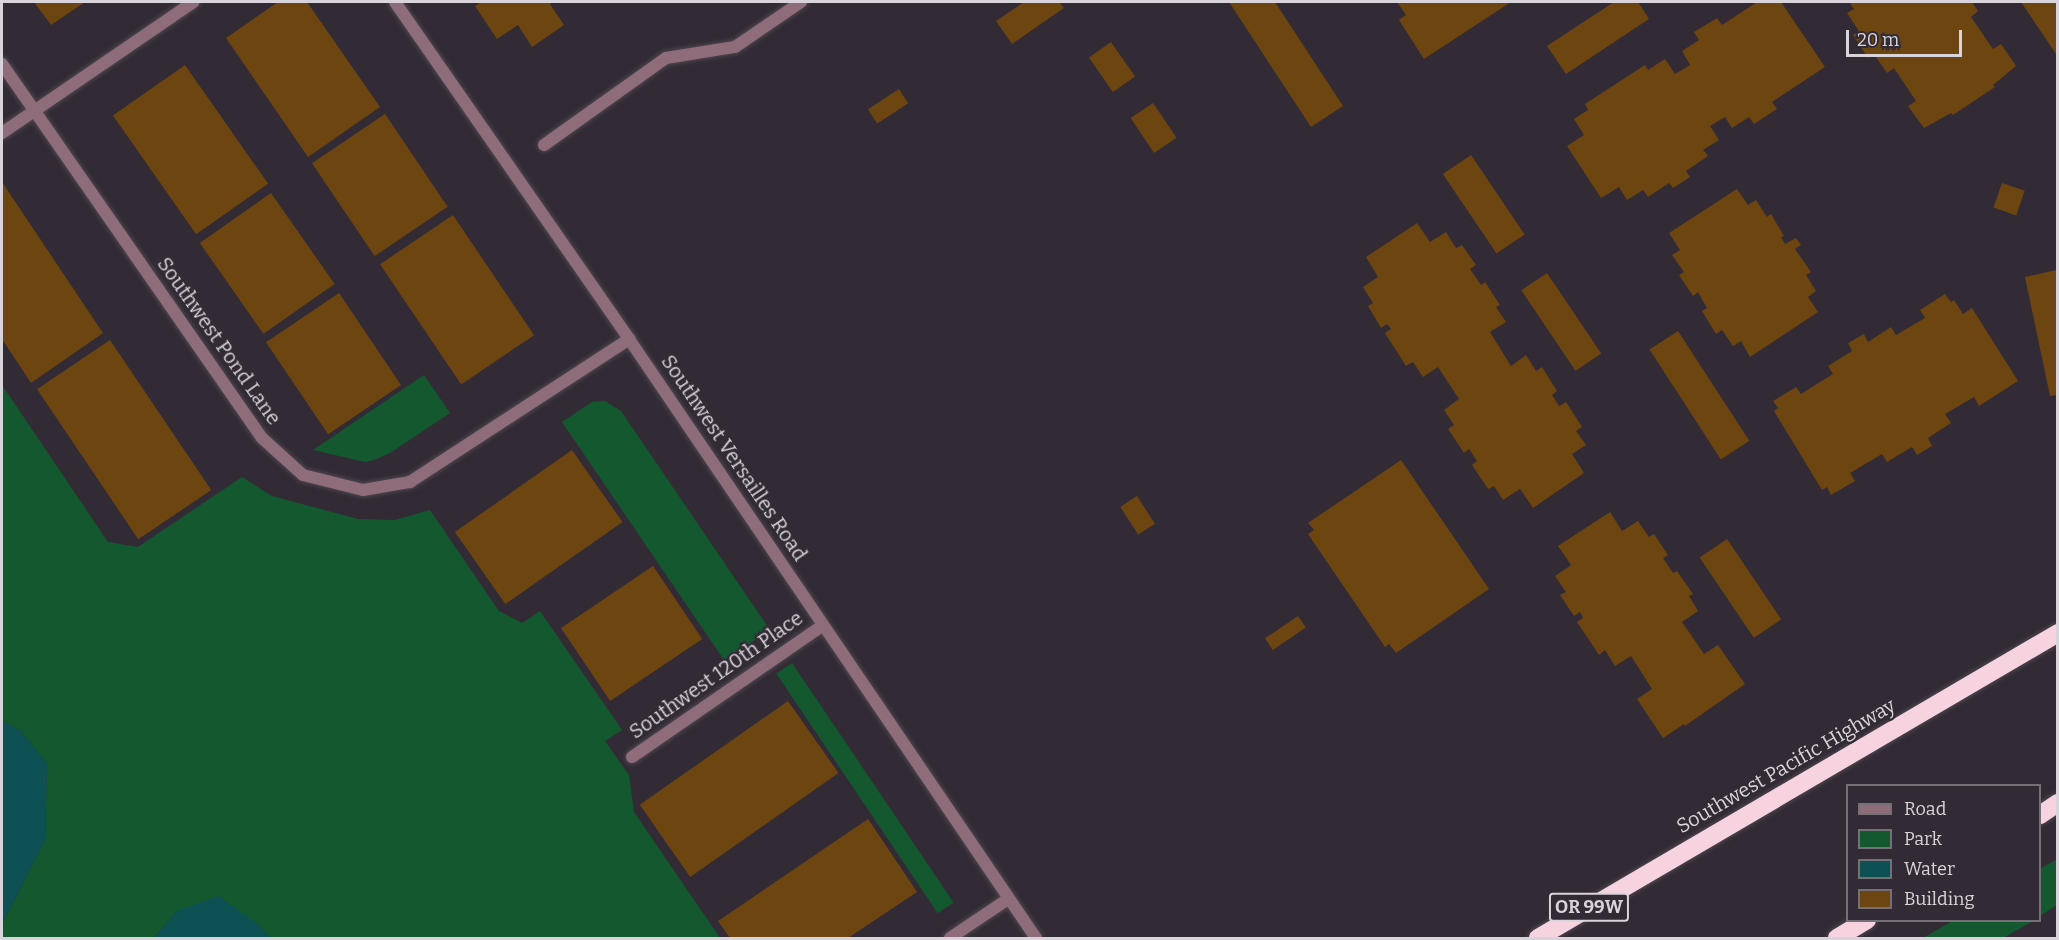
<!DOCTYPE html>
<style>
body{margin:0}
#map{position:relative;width:2059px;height:940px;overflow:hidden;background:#322b35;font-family:Bitter,serif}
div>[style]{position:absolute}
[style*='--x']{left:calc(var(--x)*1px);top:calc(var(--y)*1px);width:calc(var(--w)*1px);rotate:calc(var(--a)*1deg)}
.green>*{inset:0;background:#14582f;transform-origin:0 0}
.water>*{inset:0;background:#0d5154}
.building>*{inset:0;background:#6c4511;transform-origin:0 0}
.roads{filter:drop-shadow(0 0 2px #4d4650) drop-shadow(0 0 2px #4d4650)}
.street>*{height:12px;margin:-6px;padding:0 6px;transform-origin:6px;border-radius:6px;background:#8f6c79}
.highway>*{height:18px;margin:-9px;padding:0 9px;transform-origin:9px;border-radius:9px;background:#f6d3df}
span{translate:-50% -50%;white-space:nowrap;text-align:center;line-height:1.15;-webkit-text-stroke:4.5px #322b35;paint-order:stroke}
.shield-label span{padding:2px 4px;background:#322b35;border:2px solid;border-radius:4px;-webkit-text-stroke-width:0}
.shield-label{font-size:18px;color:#d9d4db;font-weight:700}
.street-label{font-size:20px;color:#d9d4db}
.frame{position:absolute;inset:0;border:3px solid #d9d4db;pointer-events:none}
.legend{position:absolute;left:1846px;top:784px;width:195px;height:138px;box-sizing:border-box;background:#322b35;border:2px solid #756f77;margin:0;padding:8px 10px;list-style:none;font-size:18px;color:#d9d4db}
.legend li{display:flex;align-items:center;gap:12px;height:30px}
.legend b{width:30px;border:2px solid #756f77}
.scale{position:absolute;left:1846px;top:30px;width:116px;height:27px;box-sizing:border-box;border:3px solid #d9d4db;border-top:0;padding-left:8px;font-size:18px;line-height:21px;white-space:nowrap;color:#d9d4db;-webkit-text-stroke:4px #322b35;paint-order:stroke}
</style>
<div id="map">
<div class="green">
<div style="clip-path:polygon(424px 375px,450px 413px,390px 453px,374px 460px,365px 462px,313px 450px)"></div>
<div style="clip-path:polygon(2px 385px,108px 542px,138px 547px,242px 477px,272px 496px,358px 519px,395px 520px,430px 510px,499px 611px,522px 623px,540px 611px,622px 730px,605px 741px,629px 775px,634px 812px,720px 938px,271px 938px,258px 924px,177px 911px,154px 938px,2px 938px,2px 924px,45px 840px,47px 764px,21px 731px,2px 721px)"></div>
<div style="clip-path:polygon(605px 401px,621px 411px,770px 630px,724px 660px,562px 422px,592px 402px)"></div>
<div style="left:792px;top:663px;width:289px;height:19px;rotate:56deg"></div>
<div style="clip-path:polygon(2057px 859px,2057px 905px,2040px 916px,2040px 869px)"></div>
<div style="clip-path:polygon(1954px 920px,2033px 920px,2033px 921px,2003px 938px,1923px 938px)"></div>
</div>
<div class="water">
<div style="clip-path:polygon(2px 721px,21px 731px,47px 764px,45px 840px,2px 924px)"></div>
<div style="clip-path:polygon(218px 896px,258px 924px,271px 938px,154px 938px,177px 911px)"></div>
</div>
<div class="building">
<div style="clip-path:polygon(34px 2px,85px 2px,51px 25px)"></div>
<div style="clip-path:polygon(278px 2px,307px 2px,380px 107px,308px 157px,226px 38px)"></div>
<div style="clip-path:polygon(482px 2px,553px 2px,550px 4px,564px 25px,532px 47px,518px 25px,497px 39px,475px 6px)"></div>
<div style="clip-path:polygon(1024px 2px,1059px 2px,1064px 8px,1012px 44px,996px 21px)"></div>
<div style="clip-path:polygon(1229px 2px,1275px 2px,1343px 106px,1311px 127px)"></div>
<div style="clip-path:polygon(1397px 2px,1511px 2px,1424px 59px,1399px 20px,1406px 15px)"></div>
<div style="clip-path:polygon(1614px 2px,1638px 2px,1649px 19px,1566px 74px,1547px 46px)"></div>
<div style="clip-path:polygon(1757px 2px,1781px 2px,1825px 67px,1772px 102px,1777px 109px,1754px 124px,1749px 117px,1732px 128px,1725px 117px,1710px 126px,1719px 140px,1703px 150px,1708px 156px,1686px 171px,1690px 177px,1673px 188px,1669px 183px,1648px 197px,1643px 190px,1627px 200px,1619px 187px,1601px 198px,1567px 146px,1584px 135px,1574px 119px,1588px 110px,1585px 104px,1645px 65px,1648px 70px,1665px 59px,1675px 74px,1690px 65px,1682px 51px,1699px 40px,1694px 32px,1717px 18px,1722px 25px)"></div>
<div style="clip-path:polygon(1849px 2px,1972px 2px,1978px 11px,1971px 17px,1993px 49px,2001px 44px,2016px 66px,1993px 85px,1995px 87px,1953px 115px,1951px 113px,1924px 128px,1908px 106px,1916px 101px,1894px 68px,1887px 73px,1874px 54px,1868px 58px,1853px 35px,1859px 31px,1847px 13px,1854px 9px)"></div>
<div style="clip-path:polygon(2021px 2px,2058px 2px,2058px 57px)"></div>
<div style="left:1111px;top:42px;width:42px;height:27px;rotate:55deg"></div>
<div style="left:185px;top:65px;width:145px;height:88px;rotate:55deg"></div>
<div style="left:899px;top:89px;width:17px;height:37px;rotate:57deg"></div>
<div style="left:1153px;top:103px;width:42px;height:27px;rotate:56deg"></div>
<div style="left:385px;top:114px;width:112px;height:88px;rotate:56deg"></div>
<div style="left:1471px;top:155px;width:96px;height:34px;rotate:56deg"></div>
<div style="clip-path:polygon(2px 182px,103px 333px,31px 383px,2px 339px)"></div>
<div style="left:2002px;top:183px;width:24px;height:26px;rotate:19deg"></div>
<div style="clip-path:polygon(1737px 189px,1748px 205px,1756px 200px,1767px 217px,1771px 214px,1784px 236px,1781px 237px,1785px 244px,1796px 238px,1801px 245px,1795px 249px,1811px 272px,1806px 275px,1816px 291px,1808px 297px,1818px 312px,1750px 357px,1741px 341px,1733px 346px,1722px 330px,1716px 334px,1702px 311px,1707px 308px,1698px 292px,1693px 296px,1679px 275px,1684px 272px,1672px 255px,1680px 250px,1669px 233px)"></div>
<div style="left:271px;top:193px;width:111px;height:87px;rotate:55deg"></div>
<div style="left:453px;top:215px;width:145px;height:88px;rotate:56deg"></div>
<div style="clip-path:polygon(1417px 223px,1430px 242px,1446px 232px,1456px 248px,1462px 245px,1476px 265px,1470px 269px,1481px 285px,1485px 282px,1500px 305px,1496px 307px,1506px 322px,1490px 332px,1511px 366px,1526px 355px,1536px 371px,1542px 367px,1557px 391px,1552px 395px,1559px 406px,1566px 402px,1582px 427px,1576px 431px,1586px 445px,1572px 454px,1584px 473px,1533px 508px,1520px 489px,1503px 500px,1494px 486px,1488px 489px,1472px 465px,1477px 461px,1469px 449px,1464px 453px,1448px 429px,1454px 425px,1444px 410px,1459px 399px,1438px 367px,1423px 377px,1413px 362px,1406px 366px,1385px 333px,1391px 329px,1387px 324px,1381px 328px,1368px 306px,1373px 303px,1363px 287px,1378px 277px,1366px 257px)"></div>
<div style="clip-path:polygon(2056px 270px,2058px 395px,2050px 396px,2025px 277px)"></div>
<div style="left:1547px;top:273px;width:97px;height:31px;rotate:56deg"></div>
<div style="left:339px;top:293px;width:111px;height:88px;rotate:56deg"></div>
<div style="clip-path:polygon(1945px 294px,1951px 302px,1954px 300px,1963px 314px,1972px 308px,2018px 381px,1979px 406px,1974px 397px,1945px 414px,1951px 423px,1928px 438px,1932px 446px,1917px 455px,1912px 447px,1887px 462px,1882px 454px,1850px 473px,1855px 481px,1831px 495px,1827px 487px,1822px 490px,1774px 411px,1778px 408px,1773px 401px,1796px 387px,1801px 394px,1833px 374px,1828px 366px,1852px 351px,1848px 343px,1864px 334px,1868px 342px,1891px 327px,1896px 335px,1925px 318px,1920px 310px)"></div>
<div style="left:1678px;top:331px;width:131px;height:34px;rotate:57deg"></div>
<div style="left:110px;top:340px;width:181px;height:88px;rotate:56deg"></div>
<div style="left:572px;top:450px;width:88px;height:143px;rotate:55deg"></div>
<div style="clip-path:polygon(1401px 460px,1489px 589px,1396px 653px,1389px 644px,1385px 647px,1308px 534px,1314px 530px,1308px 523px)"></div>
<div style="left:1137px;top:496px;width:33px;height:20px;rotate:57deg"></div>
<div style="clip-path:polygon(1610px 512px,1622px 531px,1638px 521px,1649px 537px,1654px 534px,1668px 555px,1663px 558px,1673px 573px,1677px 571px,1693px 594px,1689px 596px,1698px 611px,1682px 622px,1704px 654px,1718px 645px,1745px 684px,1685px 726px,1684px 724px,1663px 738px,1637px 699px,1652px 689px,1631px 656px,1615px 666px,1605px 650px,1599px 655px,1577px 622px,1583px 618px,1580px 612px,1574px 616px,1560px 595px,1566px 592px,1555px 576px,1571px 565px,1558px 546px)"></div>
<div style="left:1727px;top:539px;width:97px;height:33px;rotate:56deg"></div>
<div style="left:653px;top:566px;width:88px;height:111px;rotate:56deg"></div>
<div style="left:1298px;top:616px;width:14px;height:40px;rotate:56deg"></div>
<div style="left:788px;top:701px;width:88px;height:181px;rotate:55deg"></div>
<div style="clip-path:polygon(868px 819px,917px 892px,848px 938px,730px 938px,718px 921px)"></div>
</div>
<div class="roads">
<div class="street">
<div style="--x:395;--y:2;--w:410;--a:55.2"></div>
<div style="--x:629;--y:339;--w:724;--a:55.81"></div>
<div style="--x:2;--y:64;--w:455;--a:55.2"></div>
<div style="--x:262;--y:438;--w:55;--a:42.1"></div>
<div style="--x:303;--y:475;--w:62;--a:14"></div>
<div style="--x:363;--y:490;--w:48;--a:-9.7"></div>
<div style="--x:410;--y:482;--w:262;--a:-33.1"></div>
<div style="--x:2;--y:133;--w:232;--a:-34.4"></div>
<div style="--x:544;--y:145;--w:150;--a:-35.5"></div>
<div style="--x:666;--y:58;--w:70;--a:-9.1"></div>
<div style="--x:735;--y:47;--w:80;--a:-34.3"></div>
<div style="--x:632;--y:757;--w:232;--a:-34.6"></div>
<div style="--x:950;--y:938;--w:70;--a:-33.9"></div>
</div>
<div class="highway">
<div style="--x:2040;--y:815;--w:22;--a:-34"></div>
<div style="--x:1538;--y:938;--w:603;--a:-30.39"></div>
<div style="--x:1837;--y:938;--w:35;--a:-31"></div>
</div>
</div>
<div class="shield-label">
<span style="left:1589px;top:907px">OR 99W</span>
</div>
<div class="street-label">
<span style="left:219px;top:341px;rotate:55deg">Southwest Pond Lane</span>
<span style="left:734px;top:458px;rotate:56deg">Southwest Versailles Road</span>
<span style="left:716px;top:675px;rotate:-35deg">Southwest 120th Place</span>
<span style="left:1786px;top:766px;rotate:-30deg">Southwest Pacific Highway</span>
</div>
<div class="frame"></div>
<ul class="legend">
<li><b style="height:8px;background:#8f6c79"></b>Road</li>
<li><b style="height:16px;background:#14582f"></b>Park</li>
<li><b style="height:16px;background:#0d5154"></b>Water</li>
<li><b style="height:16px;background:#6c4511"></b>Building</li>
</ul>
<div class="scale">20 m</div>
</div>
